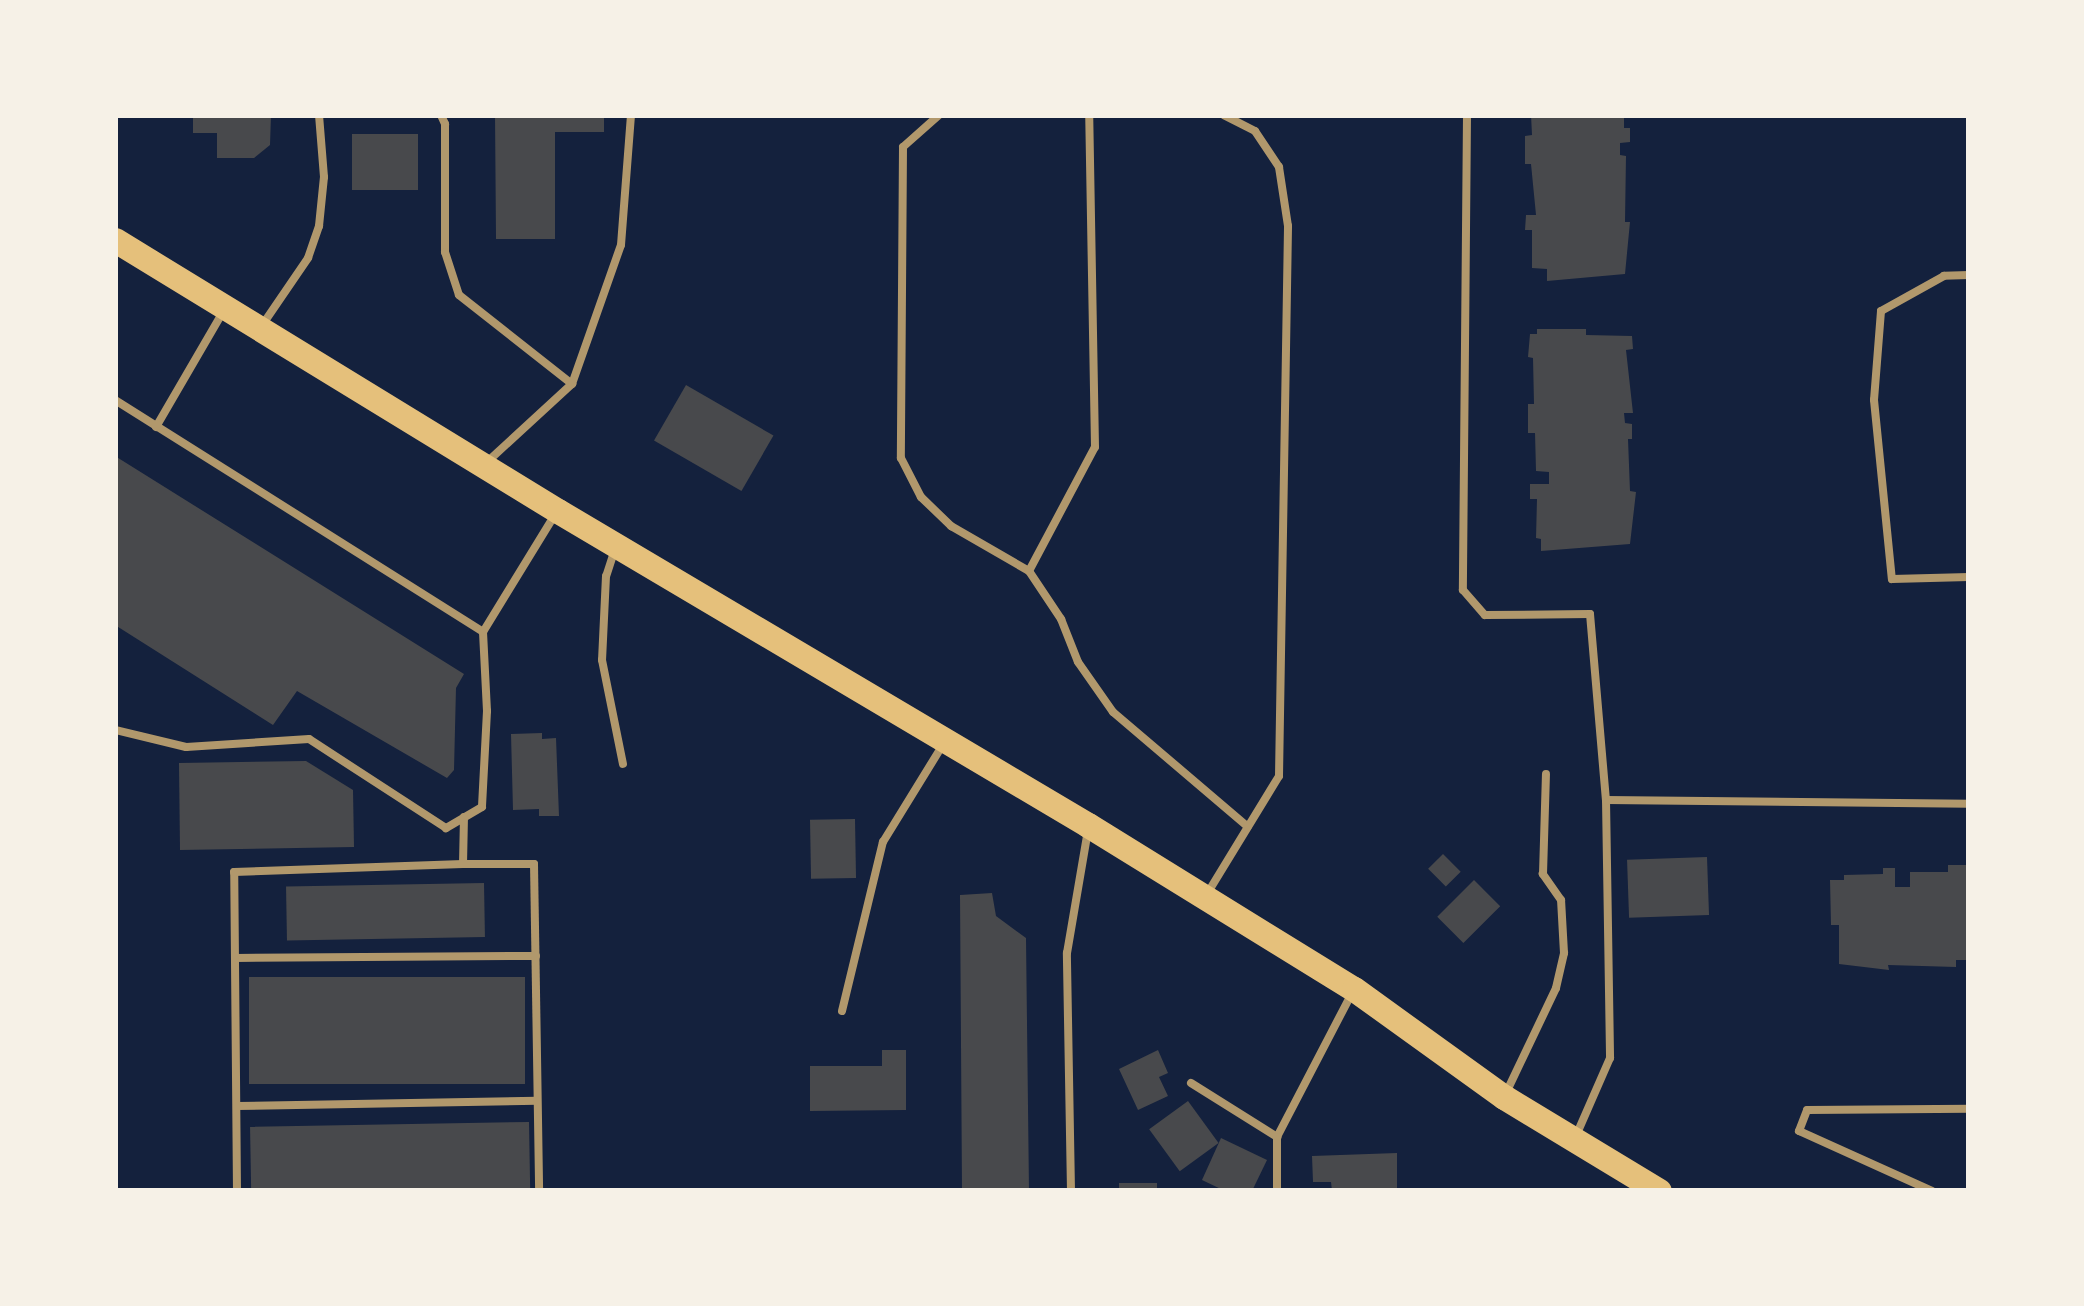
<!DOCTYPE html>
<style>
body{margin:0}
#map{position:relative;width:2084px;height:1306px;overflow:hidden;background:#14213d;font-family:"DejaVu Sans",sans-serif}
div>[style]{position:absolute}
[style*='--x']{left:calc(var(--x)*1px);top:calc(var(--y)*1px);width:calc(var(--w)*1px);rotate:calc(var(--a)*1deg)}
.building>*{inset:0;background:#48494c;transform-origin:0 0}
.service>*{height:8px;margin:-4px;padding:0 4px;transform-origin:4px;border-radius:4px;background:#b1986c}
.trunk>*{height:25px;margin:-12.5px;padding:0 12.5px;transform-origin:12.5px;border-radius:12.5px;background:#e5c07b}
span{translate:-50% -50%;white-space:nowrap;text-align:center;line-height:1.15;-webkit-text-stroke:8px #f6f1e7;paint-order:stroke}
.frame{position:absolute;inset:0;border:118px solid #f6f1e7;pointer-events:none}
</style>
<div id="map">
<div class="building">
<div style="clip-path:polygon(193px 115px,271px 115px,270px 145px,254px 158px,217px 158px,217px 133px,193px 133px)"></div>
<div style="clip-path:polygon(495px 115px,604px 115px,604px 132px,555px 132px,555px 239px,496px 239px)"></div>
<div style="clip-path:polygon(1531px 115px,1624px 115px,1624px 128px,1630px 128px,1630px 142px,1620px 143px,1620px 155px,1626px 156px,1625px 222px,1630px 222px,1625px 274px,1547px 281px,1547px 269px,1532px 268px,1532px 230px,1525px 230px,1526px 215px,1536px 215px,1531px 164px,1525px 164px,1525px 136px,1532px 135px)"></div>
<div style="left:352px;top:134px;width:66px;height:56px"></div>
<div style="clip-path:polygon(1537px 329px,1586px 329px,1586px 335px,1632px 336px,1633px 349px,1626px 350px,1633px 413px,1624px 413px,1625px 423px,1632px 424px,1632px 439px,1628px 439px,1630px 491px,1636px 492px,1630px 544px,1541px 551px,1541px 539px,1536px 538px,1537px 499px,1530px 499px,1530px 484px,1549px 484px,1549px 472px,1536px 471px,1535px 433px,1528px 433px,1528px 404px,1534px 404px,1533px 358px,1528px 357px,1530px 334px,1537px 334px)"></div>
<div style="left:686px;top:385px;width:101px;height:64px;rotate:30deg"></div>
<div style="clip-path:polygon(115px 456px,464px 674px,456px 688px,454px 770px,447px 778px,297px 691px,273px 725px,115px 625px)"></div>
<div style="clip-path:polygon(542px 733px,542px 739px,556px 738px,559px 816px,539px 816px,539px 809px,513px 810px,511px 734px)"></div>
<div style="clip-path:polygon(306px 761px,353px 790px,354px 847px,180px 850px,179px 763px)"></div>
<div style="left:855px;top:819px;width:59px;height:45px;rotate:89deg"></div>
<div style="left:1443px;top:854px;width:25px;height:21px;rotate:45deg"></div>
<div style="left:1707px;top:857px;width:58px;height:80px;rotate:88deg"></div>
<div style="clip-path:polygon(1948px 865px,1969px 865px,1969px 960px,1956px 960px,1956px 967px,1888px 965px,1889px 970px,1839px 964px,1839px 925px,1831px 925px,1830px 880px,1844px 880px,1844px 875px,1883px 874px,1883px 868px,1895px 868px,1895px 887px,1910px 887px,1910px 872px,1948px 872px)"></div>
<div style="left:1474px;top:880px;width:37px;height:52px;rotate:45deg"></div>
<div style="left:484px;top:883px;width:54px;height:198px;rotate:89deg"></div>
<div style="clip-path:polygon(992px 893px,996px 916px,1026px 938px,1029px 1191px,962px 1191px,960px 895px)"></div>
<div style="left:525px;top:977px;width:107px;height:276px;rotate:90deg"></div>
<div style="clip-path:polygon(882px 1050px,906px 1050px,906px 1110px,810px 1111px,810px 1066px,882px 1066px)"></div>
<div style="clip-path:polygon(1158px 1050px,1168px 1073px,1159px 1077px,1168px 1096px,1138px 1110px,1119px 1069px)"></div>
<div style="left:1188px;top:1101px;width:52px;height:48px;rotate:54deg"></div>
<div style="left:529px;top:1122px;width:69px;height:279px;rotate:89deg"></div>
<div style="clip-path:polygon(1221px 1138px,1267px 1160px,1252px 1191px,1225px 1191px,1202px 1180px)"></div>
<div style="clip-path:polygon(1397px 1153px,1397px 1191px,1332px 1191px,1331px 1182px,1313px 1182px,1312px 1156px)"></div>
<div style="left:1119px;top:1183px;width:38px;height:8px"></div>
</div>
<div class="service">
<div style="--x:441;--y:115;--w:10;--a:66"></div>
<div style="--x:445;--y:124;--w:128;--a:90"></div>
<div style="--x:445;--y:252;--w:45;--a:72"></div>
<div style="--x:459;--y:295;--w:144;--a:38.2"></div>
<div style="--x:939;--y:115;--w:48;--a:138.4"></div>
<div style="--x:903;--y:147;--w:311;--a:90.4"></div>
<div style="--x:901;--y:458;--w:44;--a:62.9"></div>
<div style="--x:921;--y:497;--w:42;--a:44"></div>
<div style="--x:951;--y:526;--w:90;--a:30"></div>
<div style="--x:1029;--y:571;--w:58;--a:56.3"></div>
<div style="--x:1061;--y:619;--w:46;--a:68.4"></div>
<div style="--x:1078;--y:662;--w:61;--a:55"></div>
<div style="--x:1113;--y:712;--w:177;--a:40.4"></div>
<div style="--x:1467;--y:115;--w:475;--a:90.5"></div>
<div style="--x:1463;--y:590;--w:33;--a:49"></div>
<div style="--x:1485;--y:615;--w:105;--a:-0.5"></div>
<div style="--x:1590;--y:614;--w:187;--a:85.1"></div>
<div style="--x:1606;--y:800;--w:258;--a:89.1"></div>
<div style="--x:1610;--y:1058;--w:85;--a:113.6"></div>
<div style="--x:1969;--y:275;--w:25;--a:178"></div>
<div style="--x:1944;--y:276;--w:72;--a:150.9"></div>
<div style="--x:1881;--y:311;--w:89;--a:94.5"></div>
<div style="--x:1874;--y:400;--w:180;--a:84.3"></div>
<div style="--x:1892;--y:579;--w:77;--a:-1.5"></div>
<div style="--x:263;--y:324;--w:80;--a:-55.7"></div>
<div style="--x:308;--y:258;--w:34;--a:-71"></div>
<div style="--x:319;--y:226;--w:49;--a:-84.2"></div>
<div style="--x:324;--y:177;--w:62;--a:-94.6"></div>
<div style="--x:115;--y:400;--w:435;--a:32.2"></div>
<div style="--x:483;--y:632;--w:79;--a:87.1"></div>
<div style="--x:487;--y:711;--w:96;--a:93"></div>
<div style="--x:482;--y:807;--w:42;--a:149.7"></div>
<div style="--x:446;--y:828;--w:163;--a:-147"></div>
<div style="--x:309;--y:739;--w:123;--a:176.3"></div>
<div style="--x:186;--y:747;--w:73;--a:-166.5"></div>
<div style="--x:156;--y:427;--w:135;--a:-59.8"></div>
<div style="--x:486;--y:463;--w:117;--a:-42.6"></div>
<div style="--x:572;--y:384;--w:147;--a:-70.6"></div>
<div style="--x:621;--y:245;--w:130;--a:-85.6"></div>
<div style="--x:615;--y:549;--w:28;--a:108"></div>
<div style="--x:606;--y:576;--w:84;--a:92.7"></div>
<div style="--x:602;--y:660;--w:106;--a:78.6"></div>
<div style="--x:1029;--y:571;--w:140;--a:-62"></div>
<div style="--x:1095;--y:447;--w:332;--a:-91"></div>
<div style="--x:483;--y:632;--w:140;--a:-58.5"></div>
<div style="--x:1606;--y:800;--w:363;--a:0.6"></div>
<div style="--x:463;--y:864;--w:47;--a:-88.8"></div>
<div style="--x:1207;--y:894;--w:138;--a:-58.6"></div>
<div style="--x:1279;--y:776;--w:550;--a:-89.06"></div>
<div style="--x:1288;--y:226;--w:60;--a:-98.7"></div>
<div style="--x:1279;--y:167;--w:43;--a:-123.7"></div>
<div style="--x:1255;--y:131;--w:35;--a:-153"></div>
<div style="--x:235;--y:958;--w:301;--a:-0.4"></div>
<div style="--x:842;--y:1011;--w:174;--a:-76.4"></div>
<div style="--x:883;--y:842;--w:113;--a:-58.4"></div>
<div style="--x:1191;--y:1083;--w:102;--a:32.1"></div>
<div style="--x:1277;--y:1137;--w:162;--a:-62.5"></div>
<div style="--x:1506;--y:1093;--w:116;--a:-64.5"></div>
<div style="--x:1556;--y:988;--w:36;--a:-77"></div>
<div style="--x:1564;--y:953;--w:53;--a:-93.2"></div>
<div style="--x:1561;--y:900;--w:32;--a:-125"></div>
<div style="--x:1543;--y:874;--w:100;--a:-88.3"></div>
<div style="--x:237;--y:1106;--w:300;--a:-1"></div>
<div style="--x:237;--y:1191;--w:319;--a:-90.5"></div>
<div style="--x:234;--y:872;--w:229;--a:-2"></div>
<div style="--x:463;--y:864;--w:71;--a:0"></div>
<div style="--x:534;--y:864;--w:327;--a:89.1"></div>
<div style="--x:1071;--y:1191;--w:238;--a:-91"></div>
<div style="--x:1067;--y:953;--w:125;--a:-80.3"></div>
<div style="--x:1277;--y:1191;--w:54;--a:-90"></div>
<div style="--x:1932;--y:1191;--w:146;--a:-155.7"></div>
<div style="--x:1799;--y:1131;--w:22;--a:-69"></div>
<div style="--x:1807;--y:1110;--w:162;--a:-0.4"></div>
</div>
<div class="trunk">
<div style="--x:115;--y:240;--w:519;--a:31.46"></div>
<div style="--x:558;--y:511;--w:616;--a:30.64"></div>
<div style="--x:1088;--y:825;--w:312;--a:31.7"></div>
<div style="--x:1354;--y:989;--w:185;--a:35.8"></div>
<div style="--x:1504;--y:1097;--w:181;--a:31.2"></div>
</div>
<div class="frame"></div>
</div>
